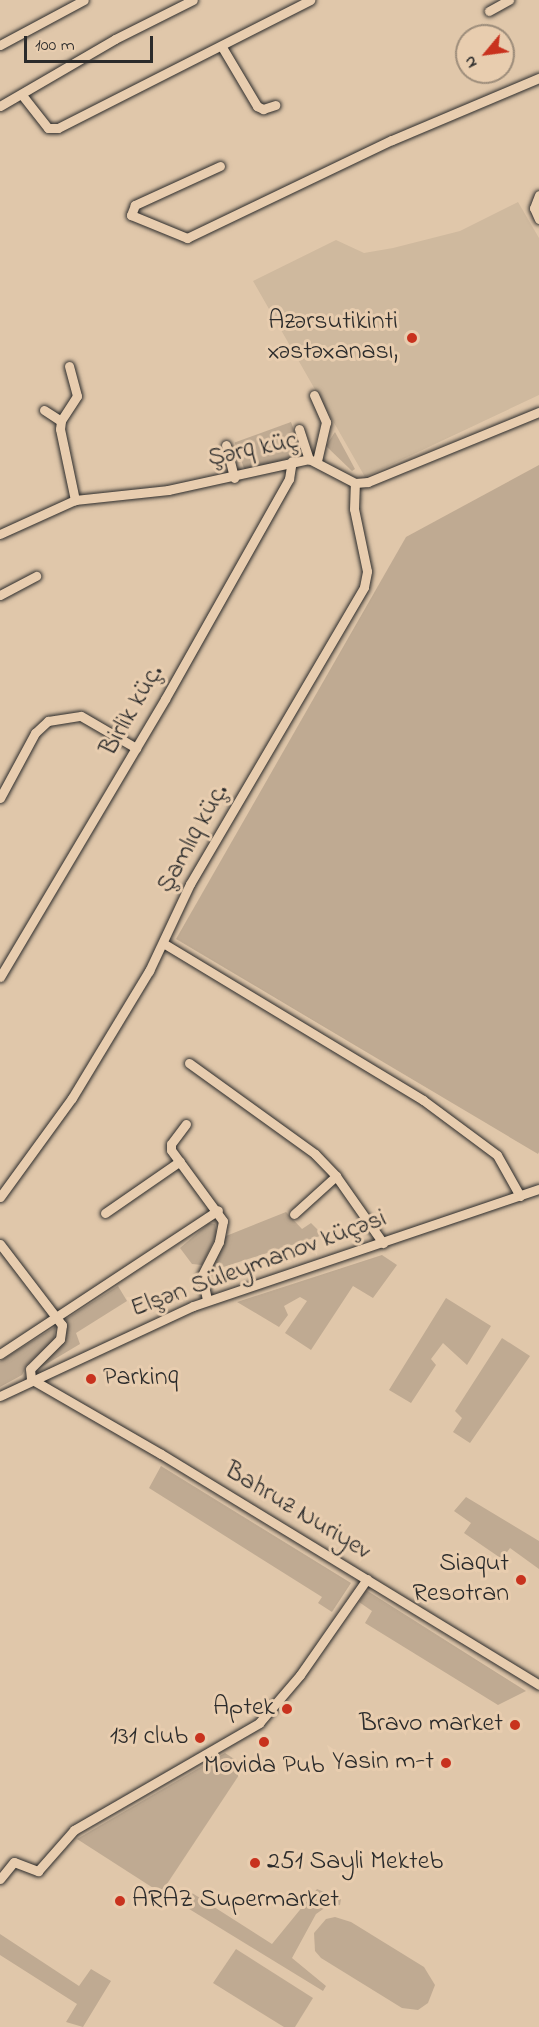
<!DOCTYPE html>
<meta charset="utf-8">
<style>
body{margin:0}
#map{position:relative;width:539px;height:2027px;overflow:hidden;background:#e0c7aa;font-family:"Indie Flower",sans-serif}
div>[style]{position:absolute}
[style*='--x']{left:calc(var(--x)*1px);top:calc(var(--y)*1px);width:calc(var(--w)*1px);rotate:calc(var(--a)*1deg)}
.built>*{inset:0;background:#cfb99e}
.green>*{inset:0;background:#bfaa92;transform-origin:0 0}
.roads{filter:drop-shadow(0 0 2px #2b2b2b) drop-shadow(0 0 2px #2b2b2b)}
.minor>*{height:9px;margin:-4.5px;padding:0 4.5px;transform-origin:4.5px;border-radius:4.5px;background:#e8cdaf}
.dots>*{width:16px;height:16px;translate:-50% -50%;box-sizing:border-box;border:3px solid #e8cdaf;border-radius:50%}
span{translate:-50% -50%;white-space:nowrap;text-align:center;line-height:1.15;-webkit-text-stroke:6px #e8cdaf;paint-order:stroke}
.poi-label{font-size:26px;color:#2b2b2b}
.right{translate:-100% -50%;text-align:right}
.left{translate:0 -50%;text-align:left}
.street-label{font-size:26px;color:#2b2b2b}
.north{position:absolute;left:455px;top:24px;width:60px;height:60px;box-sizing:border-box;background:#e8cdaf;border:2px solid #9c8c7a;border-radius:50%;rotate:241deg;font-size:16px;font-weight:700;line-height:24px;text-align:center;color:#2b2b2b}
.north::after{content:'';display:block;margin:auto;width:21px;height:27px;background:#c8321e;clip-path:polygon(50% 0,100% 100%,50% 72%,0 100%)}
.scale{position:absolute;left:24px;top:36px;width:129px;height:27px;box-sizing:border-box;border:3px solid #2b2b2b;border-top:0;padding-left:8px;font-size:18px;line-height:21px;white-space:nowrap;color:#2b2b2b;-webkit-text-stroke:4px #e8cdaf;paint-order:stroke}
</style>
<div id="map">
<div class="built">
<div style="clip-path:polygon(518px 202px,539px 238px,539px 395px,365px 477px,253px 281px,336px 240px,364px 253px,393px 248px,460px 231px)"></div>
</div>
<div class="green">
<div style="left:291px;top:422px;width:33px;height:60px;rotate:70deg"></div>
<div style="clip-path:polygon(335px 432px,355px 469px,352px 471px,326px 446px)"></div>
<div style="clip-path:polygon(539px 465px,539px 1152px,538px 1154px,176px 939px,406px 537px)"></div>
<div style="clip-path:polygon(286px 1212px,302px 1229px,311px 1223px,323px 1235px,214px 1270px,211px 1266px,226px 1236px)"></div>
<div style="clip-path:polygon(209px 1223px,215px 1224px,217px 1234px,202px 1265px,192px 1264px,180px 1248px)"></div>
<div style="clip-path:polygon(382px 1255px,397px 1265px,373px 1298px,353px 1286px,311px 1350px,285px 1333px,307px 1301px,300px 1297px,284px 1306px,288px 1315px,279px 1327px,237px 1302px)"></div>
<div style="clip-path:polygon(118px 1286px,127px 1301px,76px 1333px,80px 1344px,38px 1369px,39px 1363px,64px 1341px,66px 1319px)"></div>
<div style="clip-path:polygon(446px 1298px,491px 1326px,467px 1365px,443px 1343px,431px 1359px,436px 1365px,411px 1403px,389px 1390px)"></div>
<div style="clip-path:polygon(55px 1327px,54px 1340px,27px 1365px,22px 1375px,0 1387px,0 1361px)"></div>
<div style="clip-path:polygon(502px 1338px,530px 1356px,470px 1443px,453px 1432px,462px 1418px,455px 1411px)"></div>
<div style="clip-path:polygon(161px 1466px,351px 1583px,332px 1612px,318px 1603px,322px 1597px,149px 1488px)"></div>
<div style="clip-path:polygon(466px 1497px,539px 1541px,539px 1569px,510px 1548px,502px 1559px,464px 1533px,471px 1523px,454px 1511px)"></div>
<div style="clip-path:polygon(366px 1590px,526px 1691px,498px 1705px,365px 1623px,372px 1611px,359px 1602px)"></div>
<div style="clip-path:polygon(225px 1753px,245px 1766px,161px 1893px,77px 1839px)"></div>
<div style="clip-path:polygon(317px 1889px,341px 1899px,340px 1905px,326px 1907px,316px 1914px,292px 1958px,326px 1986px,323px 1991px,181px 1904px,189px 1891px,272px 1944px)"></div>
<div style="clip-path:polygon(335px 1917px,351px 1922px,424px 1967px,435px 1985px,428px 2003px,418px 2010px,402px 2008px,321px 1958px,315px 1951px,314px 1933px,326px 1919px)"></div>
<div style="clip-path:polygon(0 1934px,79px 1986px,91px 1969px,111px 1981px,83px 2027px,66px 2022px,77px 2004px,0 1955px)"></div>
<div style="clip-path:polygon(236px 1949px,313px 1998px,295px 2027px,284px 2027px,213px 1983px)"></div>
</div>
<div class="roads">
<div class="minor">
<div style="--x:489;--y:11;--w:23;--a:-29"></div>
<div style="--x:0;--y:45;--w:95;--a:-28.2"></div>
<div style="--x:222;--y:47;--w:69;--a:59.3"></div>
<div style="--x:257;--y:106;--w:7;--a:27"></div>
<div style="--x:263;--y:109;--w:13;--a:-18"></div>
<div style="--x:22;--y:95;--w:42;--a:51.8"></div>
<div style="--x:48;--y:128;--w:10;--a:0"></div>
<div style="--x:58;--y:128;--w:283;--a:-26.9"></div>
<div style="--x:0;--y:106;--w:133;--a:-30.2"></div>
<div style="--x:115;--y:39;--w:87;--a:-26.6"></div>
<div style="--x:220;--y:166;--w:94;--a:155.4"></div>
<div style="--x:135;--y:205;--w:11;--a:112"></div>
<div style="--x:131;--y:215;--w:61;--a:22.3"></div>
<div style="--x:187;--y:238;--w:227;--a:-25.6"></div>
<div style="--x:392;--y:140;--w:160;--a:-22.9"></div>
<div style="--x:539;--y:195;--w:14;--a:111"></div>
<div style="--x:534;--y:208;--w:12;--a:66"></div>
<div style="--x:69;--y:366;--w:31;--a:75"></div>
<div style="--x:77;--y:396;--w:30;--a:123"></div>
<div style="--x:61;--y:421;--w:8;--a:97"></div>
<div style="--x:60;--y:429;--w:73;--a:78.1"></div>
<div style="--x:314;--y:395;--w:30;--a:66"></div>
<div style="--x:326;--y:422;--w:39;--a:103"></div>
<div style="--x:44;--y:410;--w:20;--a:33"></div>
<div style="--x:299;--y:429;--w:32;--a:72"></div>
<div style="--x:226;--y:445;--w:34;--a:76"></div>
<div style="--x:0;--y:534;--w:82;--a:-24.4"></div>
<div style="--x:75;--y:500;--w:94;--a:-6.1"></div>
<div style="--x:168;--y:490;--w:144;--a:-12.4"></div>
<div style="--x:309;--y:459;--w:52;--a:27.6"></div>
<div style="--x:355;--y:483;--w:13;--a:-4"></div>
<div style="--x:368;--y:482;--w:185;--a:-22.3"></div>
<div style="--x:0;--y:595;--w:41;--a:-27.8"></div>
<div style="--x:0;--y:798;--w:74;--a:-61.7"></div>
<div style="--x:35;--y:733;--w:18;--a:-43"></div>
<div style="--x:48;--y:721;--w:33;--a:-9"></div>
<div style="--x:81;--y:716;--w:64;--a:30.2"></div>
<div style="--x:163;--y:943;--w:304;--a:31.1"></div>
<div style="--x:423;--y:1100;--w:92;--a:36.6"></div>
<div style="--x:497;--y:1155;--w:47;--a:60.7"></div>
<div style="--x:0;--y:977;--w:323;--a:-59.3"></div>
<div style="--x:165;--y:699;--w:253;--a:-60.6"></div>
<div style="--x:289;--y:479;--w:18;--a:-81"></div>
<div style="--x:189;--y:1063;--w:155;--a:35.8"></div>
<div style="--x:315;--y:1154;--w:30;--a:46"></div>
<div style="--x:336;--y:1176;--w:82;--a:55"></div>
<div style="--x:186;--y:1124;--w:25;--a:127"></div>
<div style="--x:171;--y:1144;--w:6;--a:90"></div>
<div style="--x:171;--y:1150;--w:88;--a:53.8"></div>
<div style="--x:223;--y:1221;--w:21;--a:101"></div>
<div style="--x:219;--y:1242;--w:38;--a:117"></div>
<div style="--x:202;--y:1276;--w:25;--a:78"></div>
<div style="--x:0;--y:1197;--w:122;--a:-54"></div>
<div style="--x:72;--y:1098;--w:149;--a:-58.8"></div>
<div style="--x:149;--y:971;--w:96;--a:-64.8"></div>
<div style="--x:190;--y:884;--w:344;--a:-59.6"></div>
<div style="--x:364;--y:587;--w:16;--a:-79"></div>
<div style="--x:367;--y:571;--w:63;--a:-101.8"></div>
<div style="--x:354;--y:509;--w:26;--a:-88"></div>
<div style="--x:105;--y:1213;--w:91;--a:-34.7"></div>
<div style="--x:294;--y:1214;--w:57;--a:-42.1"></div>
<div style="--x:0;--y:1244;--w:102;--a:52.6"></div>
<div style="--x:62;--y:1325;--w:14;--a:98"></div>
<div style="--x:60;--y:1339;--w:42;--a:135"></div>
<div style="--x:30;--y:1369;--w:10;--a:84"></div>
<div style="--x:0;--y:1354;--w:261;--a:-33.4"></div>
<div style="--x:31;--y:1379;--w:150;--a:30"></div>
<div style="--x:161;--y:1454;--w:443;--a:31.4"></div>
<div style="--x:0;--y:1396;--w:213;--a:-25"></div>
<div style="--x:193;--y:1306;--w:365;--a:-18.7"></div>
<div style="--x:0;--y:1879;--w:22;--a:-51"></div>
<div style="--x:14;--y:1862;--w:26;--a:21"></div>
<div style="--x:38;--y:1871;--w:55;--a:-48.7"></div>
<div style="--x:74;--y:1830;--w:214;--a:-30"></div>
<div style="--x:259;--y:1723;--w:63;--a:-49.5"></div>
<div style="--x:300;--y:1675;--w:117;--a:-55.1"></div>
</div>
</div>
<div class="dots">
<div style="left:412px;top:338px;background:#c8321e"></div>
<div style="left:91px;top:1379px;background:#c8321e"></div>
<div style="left:521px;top:1580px;background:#c8321e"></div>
<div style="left:287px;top:1709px;background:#c8321e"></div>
<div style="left:515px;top:1725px;background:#c8321e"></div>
<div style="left:200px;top:1738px;background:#c8321e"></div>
<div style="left:264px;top:1742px;background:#c8321e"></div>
<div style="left:446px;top:1763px;background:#c8321e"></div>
<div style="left:255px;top:1863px;background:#c8321e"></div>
<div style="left:120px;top:1901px;background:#c8321e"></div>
</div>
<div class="poi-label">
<span class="right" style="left:398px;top:338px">Azərsutikinti<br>xəstəxanası,</span>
<span class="left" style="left:103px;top:1379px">Parkinq</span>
<span class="right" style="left:509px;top:1580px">Siaqut<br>Resotran</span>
<span class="right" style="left:275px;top:1709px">Aptek</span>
<span class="right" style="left:503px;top:1725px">Bravo market</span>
<span class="right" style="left:188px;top:1738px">131 club</span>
<span class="right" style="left:434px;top:1763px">Yasin m-t</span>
<span style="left:264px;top:1767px">Movida Pub</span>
<span class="left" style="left:267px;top:1863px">251 Sayli Mekteb</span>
<span class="left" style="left:132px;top:1901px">ARAZ Supermarket</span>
</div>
<div class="street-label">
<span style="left:253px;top:451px;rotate:-12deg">Şərq küç</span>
<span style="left:133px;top:711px;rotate:-60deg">Birlik küç.</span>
<span style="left:194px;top:839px;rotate:-61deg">Şamlıq küç.</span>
<span style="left:259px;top:1265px;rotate:-20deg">Elşən Süleymanov küçəsi</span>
<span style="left:297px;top:1512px;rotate:31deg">Bahruz Nuriyev</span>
</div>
<div class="north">N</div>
<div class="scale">100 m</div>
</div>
